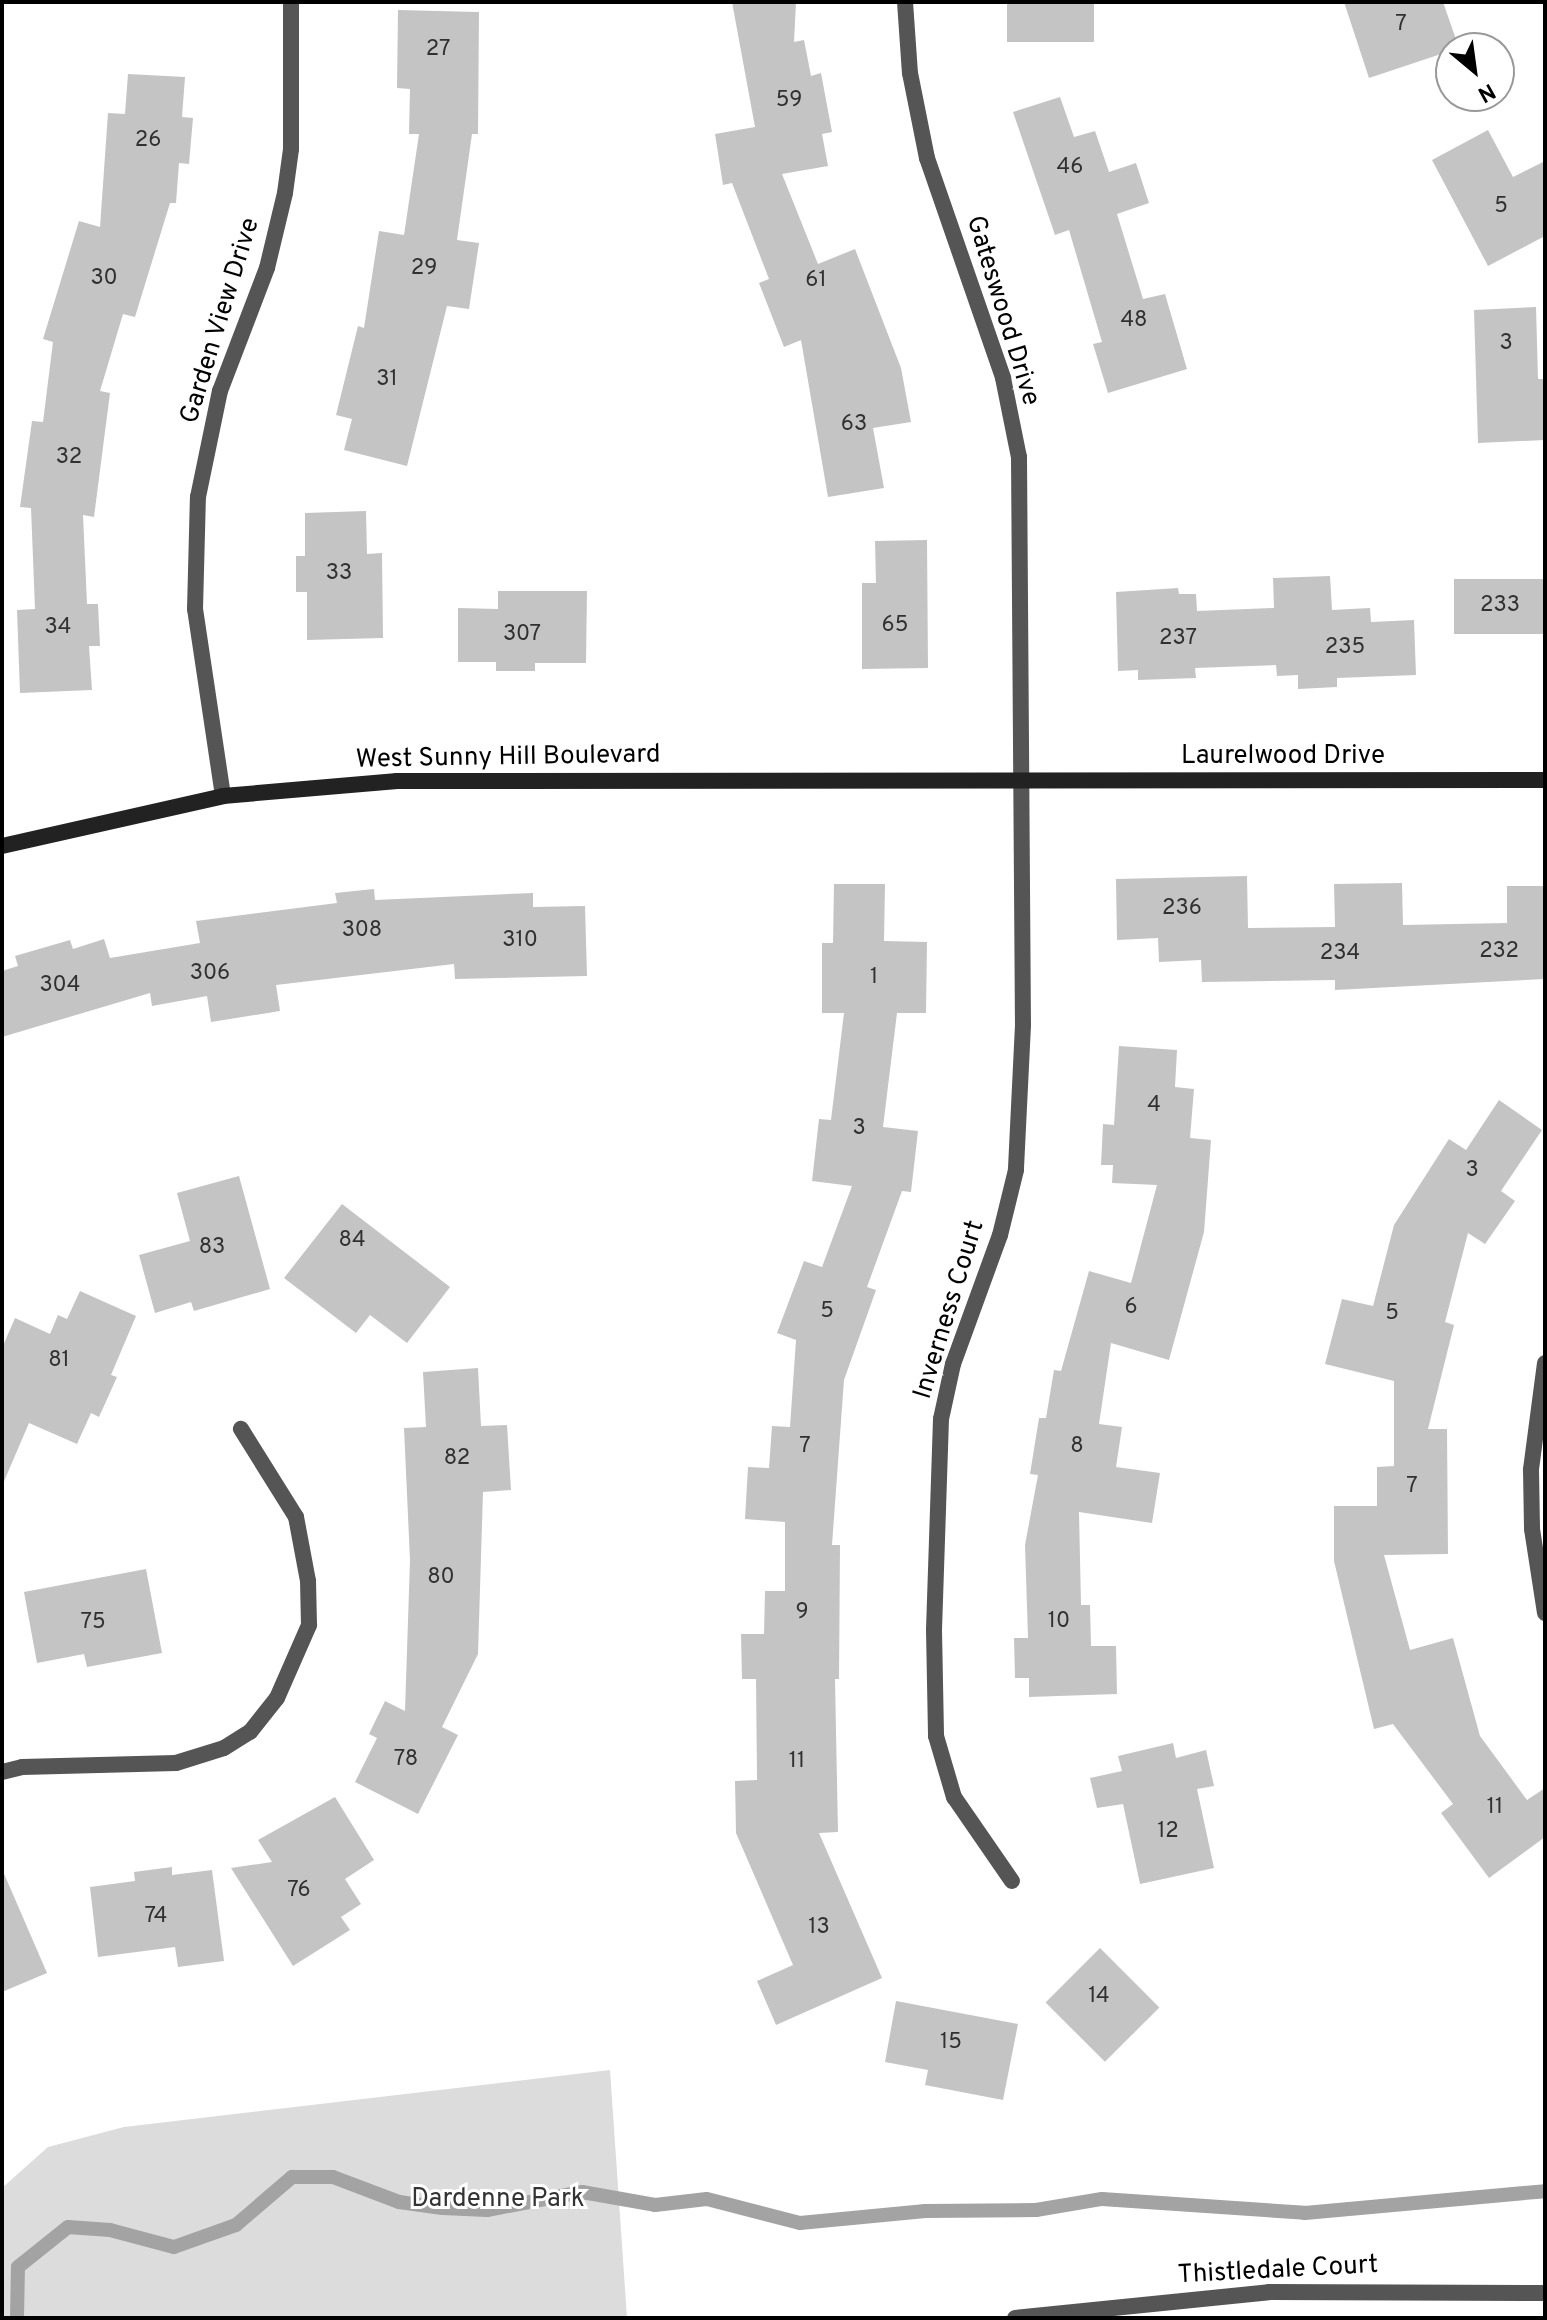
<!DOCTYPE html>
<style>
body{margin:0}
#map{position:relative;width:1547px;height:2320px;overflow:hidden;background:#fff;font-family:Overpass,sans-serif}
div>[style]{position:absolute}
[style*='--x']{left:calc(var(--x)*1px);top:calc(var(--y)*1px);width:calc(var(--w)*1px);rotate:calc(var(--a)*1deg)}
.green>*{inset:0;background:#dcdcdc}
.stream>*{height:14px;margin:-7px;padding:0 7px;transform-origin:7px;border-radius:7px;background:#a3a3a3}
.building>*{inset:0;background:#c4c4c4;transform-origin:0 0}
.street>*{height:16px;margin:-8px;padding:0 8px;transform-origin:8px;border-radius:8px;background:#555}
.secondary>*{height:16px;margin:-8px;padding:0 8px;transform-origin:8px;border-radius:8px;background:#222}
span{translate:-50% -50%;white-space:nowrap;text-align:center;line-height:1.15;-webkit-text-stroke:6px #fff;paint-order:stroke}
.number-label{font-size:22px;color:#313131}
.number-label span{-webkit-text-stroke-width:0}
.street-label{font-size:26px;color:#000}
.park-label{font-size:26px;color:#333}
.frame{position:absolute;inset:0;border:4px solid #000;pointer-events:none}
.north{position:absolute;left:1435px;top:32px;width:80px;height:80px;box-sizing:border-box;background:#fff;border:2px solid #999;border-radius:50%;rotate:151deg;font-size:22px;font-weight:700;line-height:32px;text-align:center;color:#000}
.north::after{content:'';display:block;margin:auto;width:28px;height:36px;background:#000;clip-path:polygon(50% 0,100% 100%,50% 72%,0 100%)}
</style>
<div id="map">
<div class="green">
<div style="clip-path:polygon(610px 2070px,627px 2318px,2px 2318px,2px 2188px,48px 2147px,124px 2127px)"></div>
</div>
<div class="stream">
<div style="--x:17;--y:2318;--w:51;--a:-88.9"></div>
<div style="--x:18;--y:2267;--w:64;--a:-38.7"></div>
<div style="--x:68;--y:2227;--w:42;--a:4.1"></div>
<div style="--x:110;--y:2230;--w:66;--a:14.9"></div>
<div style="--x:174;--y:2247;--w:66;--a:-19.5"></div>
<div style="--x:236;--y:2225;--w:74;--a:-40.6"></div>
<div style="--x:292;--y:2177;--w:41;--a:0"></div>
<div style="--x:333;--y:2177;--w:71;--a:20.7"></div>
<div style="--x:399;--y:2202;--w:44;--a:7.8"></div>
<div style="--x:443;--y:2208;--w:44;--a:2.6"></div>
<div style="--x:487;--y:2210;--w:97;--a:-10.7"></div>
<div style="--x:582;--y:2192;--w:74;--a:10.1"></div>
<div style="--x:655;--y:2205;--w:52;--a:-6.6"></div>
<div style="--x:707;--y:2199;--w:96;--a:14.5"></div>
<div style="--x:800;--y:2223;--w:126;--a:-5.5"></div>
<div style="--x:925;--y:2211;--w:111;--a:-0.5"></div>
<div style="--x:1036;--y:2210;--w:67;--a:-9.5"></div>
<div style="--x:1102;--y:2199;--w:203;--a:3.9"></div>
<div style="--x:1305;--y:2213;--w:241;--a:-5.2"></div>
</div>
<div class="building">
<div style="clip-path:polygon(732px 2px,796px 2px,794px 42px,804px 40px,811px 76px,821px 73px,832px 132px,822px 134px,828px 166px,782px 174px,818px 264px,855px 249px,901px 368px,911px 422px,873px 428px,884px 488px,828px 497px,801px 340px,784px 347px,759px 283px,769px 279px,732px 183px,723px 185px,715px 134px,755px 127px)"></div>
<div style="left:1007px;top:2px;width:87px;height:40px"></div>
<div style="clip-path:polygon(1344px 2px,1443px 2px,1459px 48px,1369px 78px)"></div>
<div style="clip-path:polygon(398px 10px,479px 12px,478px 134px,472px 134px,457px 240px,479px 243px,469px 309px,447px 306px,407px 466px,344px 450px,352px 419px,336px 415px,358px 326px,364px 328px,379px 231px,404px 235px,419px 134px,409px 134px,410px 89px,397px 88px)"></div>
<div style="clip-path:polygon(128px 74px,185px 77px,182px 117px,193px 118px,189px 164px,179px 163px,176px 203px,170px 203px,135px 317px,123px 314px,100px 391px,110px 393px,94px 517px,83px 515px,87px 604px,98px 604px,100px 646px,89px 646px,92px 690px,20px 693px,17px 610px,35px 609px,31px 508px,20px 507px,32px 421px,43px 422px,53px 342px,43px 339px,79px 221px,100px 227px,108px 113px,125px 114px)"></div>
<div style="clip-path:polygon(1060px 97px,1074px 137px,1095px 131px,1109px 172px,1136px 163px,1149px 203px,1117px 214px,1143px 299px,1165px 294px,1187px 369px,1108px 393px,1093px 344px,1102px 342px,1069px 230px,1055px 235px,1013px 112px)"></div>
<div style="clip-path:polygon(1488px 130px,1513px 177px,1545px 161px,1545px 236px,1488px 266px,1432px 160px)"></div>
<div style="clip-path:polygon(1536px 307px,1538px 379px,1545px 379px,1545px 440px,1478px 443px,1474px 310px)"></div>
<div style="clip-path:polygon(366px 511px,367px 554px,382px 553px,383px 638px,307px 640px,307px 592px,296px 592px,296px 556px,305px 556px,305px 513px)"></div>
<div style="clip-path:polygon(927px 540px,928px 668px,862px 669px,862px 583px,876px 583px,875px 541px)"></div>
<div style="clip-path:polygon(1330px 576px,1332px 610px,1370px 608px,1371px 622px,1414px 620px,1416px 675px,1337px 678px,1337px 687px,1298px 689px,1298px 675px,1277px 676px,1276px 665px,1195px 668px,1196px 678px,1138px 680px,1138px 670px,1118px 671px,1116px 592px,1178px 588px,1179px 594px,1196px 594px,1197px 611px,1274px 608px,1273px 578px)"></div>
<div style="left:1454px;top:579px;width:91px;height:55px"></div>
<div style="clip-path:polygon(498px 591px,587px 591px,586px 663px,535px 663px,535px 671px,496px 671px,496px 662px,458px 662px,458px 608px,498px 609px)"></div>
<div style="clip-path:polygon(1247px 876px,1248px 928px,1335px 927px,1334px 884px,1402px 883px,1403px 925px,1507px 923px,1507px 886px,1545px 886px,1545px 979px,1335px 990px,1335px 980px,1202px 982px,1201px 960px,1159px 962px,1158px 938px,1117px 940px,1116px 879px)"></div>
<div style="clip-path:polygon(834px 884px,885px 884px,884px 941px,927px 942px,926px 1013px,897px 1013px,883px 1127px,918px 1131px,911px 1192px,902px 1191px,867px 1287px,876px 1290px,844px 1380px,832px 1545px,840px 1545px,839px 1679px,835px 1679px,838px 1832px,819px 1833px,882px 1978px,776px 2025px,757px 1981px,793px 1965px,736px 1833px,735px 1781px,757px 1780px,756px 1679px,742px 1679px,741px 1634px,764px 1634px,765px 1591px,785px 1591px,785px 1522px,745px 1519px,748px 1467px,769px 1468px,772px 1426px,790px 1427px,796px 1340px,777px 1333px,804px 1261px,822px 1267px,852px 1186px,812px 1181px,819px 1119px,831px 1120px,844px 1013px,822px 1013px,822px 943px,833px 943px)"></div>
<div style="clip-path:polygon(374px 889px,375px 900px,533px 893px,533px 907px,585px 906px,587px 976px,455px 979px,454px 964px,276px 985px,280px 1011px,211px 1022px,207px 996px,152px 1006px,150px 993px,2px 1037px,2px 971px,18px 966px,15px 956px,70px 940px,73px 949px,104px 939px,110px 958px,200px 943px,196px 921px,337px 903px,335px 893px)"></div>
<div style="clip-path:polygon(1119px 1046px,1177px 1050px,1175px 1087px,1194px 1089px,1190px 1138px,1211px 1140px,1204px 1232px,1169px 1360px,1111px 1343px,1099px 1424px,1122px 1427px,1116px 1467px,1160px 1473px,1152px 1523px,1079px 1512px,1081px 1605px,1090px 1605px,1091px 1646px,1116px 1646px,1117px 1694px,1029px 1697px,1029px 1678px,1015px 1678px,1014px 1638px,1028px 1638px,1025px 1545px,1038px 1475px,1030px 1474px,1039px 1418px,1046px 1418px,1054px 1370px,1061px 1371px,1089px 1271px,1131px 1283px,1157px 1185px,1112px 1183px,1113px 1165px,1101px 1165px,1103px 1124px,1114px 1125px)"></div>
<div style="clip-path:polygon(1499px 1100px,1542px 1130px,1501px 1191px,1515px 1201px,1485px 1244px,1468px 1233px,1445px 1322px,1454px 1325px,1428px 1429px,1447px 1429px,1448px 1554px,1384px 1555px,1410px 1650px,1453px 1638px,1480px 1736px,1527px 1800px,1545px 1788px,1545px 1837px,1489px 1878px,1441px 1813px,1453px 1804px,1393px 1724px,1374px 1729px,1334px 1561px,1334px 1506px,1377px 1506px,1377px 1467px,1394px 1466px,1394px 1381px,1325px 1364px,1342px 1299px,1373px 1306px,1394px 1225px,1449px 1139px,1466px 1150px)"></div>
<div style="clip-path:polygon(239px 1176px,270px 1289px,194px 1311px,191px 1302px,155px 1313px,139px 1255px,190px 1241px,177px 1193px)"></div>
<div style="clip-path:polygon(342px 1204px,450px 1287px,407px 1343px,370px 1315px,356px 1333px,284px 1278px)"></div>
<div style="clip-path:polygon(80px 1291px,136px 1316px,111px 1375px,117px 1377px,99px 1417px,91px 1413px,77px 1444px,29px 1423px,2px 1486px,2px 1348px,15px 1318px,50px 1334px,58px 1315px,67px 1319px)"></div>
<div style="clip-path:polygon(478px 1368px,481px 1426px,507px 1425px,511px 1490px,483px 1492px,478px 1654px,442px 1727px,458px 1735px,418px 1814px,355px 1782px,377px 1738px,369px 1734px,385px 1701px,405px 1711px,410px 1560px,404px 1428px,426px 1427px,423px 1372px)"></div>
<div style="clip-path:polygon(146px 1569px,162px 1653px,87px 1667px,84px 1654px,37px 1663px,24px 1592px)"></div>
<div style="clip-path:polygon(1173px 1743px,1176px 1758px,1206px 1750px,1214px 1786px,1197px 1789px,1214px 1868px,1140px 1884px,1123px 1804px,1097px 1808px,1090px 1778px,1122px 1771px,1118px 1756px)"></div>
<div style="clip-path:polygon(335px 1797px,374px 1860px,345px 1879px,361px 1904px,341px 1917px,350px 1930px,293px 1966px,231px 1868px,272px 1862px,258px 1840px)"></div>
<div style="clip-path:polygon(172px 1867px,172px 1875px,212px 1870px,224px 1961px,178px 1967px,175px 1947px,98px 1957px,90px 1887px,135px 1881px,134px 1872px)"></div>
<div style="clip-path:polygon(2px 1869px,47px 1973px,2px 1992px)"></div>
<div style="left:1100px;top:1948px;width:84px;height:77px;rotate:45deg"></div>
<div style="clip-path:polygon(896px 2001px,1018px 2024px,1003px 2100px,925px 2085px,928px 2070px,885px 2062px)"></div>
</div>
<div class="street">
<div style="--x:905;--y:2;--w:71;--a:86"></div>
<div style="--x:910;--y:73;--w:87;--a:78.7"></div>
<div style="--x:927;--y:158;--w:233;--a:70.9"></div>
<div style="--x:1003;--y:378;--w:81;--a:78.6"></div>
<div style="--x:1019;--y:457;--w:568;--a:89.6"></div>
<div style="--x:1023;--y:1025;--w:145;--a:92.8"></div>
<div style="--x:1016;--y:1170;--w:67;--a:103.8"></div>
<div style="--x:1000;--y:1235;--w:137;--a:110"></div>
<div style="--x:953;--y:1364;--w:56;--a:102.3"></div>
<div style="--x:941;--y:1419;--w:211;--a:91.9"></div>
<div style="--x:934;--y:1630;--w:106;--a:88.9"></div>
<div style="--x:936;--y:1736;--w:64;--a:73.6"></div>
<div style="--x:954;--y:1797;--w:102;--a:55.4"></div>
<div style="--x:223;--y:796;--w:189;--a:-98.5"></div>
<div style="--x:195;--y:609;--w:112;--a:-88.5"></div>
<div style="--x:198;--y:497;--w:108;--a:-78.3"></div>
<div style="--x:220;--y:391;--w:132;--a:-69.1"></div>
<div style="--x:267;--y:268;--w:77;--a:-76.5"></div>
<div style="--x:285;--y:193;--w:44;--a:-82.2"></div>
<div style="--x:291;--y:149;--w:147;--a:-90"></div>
<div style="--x:1545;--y:1363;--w:108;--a:97.5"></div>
<div style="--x:1531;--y:1470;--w:59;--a:89"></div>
<div style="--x:1532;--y:1529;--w:85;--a:81.2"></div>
<div style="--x:2;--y:1772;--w:21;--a:-14"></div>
<div style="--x:22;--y:1767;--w:154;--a:-1.5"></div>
<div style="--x:176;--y:1763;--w:50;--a:-17.4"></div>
<div style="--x:224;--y:1748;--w:31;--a:-32"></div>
<div style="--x:250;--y:1732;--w:43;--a:-51.5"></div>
<div style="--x:277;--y:1698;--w:80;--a:-66.3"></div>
<div style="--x:309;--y:1625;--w:44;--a:-91.3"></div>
<div style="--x:308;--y:1581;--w:65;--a:-100.6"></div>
<div style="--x:296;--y:1517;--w:104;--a:-122"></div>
<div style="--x:1015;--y:2318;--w:255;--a:-5.8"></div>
<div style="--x:1269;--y:2292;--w:276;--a:0.2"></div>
</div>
<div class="secondary">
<div style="--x:2;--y:846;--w:227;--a:-12.7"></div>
<div style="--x:223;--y:796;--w:175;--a:-4.9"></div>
<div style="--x:397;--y:781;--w:1148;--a:-0.05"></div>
</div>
<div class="number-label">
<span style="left:1401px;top:25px">7</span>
<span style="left:438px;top:50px">27</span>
<span style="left:789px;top:101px">59</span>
<span style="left:148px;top:141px">26</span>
<span style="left:1070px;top:168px">46</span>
<span style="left:1501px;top:207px">5</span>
<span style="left:424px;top:269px">29</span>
<span style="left:104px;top:279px">30</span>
<span style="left:816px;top:281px">61</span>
<span style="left:1134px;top:321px">48</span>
<span style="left:1506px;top:344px">3</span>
<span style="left:387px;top:380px">31</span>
<span style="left:854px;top:425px">63</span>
<span style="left:69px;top:458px">32</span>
<span style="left:339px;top:574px">33</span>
<span style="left:1500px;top:606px">233</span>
<span style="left:895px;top:626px">65</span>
<span style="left:58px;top:628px">34</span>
<span style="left:522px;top:635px">307</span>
<span style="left:1178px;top:639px">237</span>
<span style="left:1345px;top:648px">235</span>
<span style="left:1182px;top:909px">236</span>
<span style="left:362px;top:931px">308</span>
<span style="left:520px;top:941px">310</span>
<span style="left:1499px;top:952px">232</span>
<span style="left:1340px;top:954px">234</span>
<span style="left:210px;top:974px">306</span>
<span style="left:874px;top:978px">1</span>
<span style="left:60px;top:986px">304</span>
<span style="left:1154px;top:1106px">4</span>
<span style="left:859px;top:1129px">3</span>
<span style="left:1472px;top:1171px">3</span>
<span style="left:352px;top:1241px">84</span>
<span style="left:212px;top:1248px">83</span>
<span style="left:1131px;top:1308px">6</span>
<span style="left:827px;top:1312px">5</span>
<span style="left:1392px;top:1314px">5</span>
<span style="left:59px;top:1361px">81</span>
<span style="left:805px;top:1447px">7</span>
<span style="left:1077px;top:1447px">8</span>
<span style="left:457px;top:1459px">82</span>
<span style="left:1412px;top:1487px">7</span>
<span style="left:441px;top:1578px">80</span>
<span style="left:802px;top:1613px">9</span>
<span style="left:1059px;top:1622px">10</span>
<span style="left:93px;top:1623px">75</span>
<span style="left:406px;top:1760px">78</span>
<span style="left:797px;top:1762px">11</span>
<span style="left:1495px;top:1808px">11</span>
<span style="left:1168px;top:1832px">12</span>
<span style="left:299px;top:1891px">76</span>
<span style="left:156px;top:1917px">74</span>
<span style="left:819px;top:1928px">13</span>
<span style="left:1099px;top:1997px">14</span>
<span style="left:951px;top:2043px">15</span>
</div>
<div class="street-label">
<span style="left:1002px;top:311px;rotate:73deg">Gateswood Drive</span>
<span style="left:221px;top:321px;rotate:-73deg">Garden View Drive</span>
<span style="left:1283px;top:757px">Laurelwood Drive</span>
<span style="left:508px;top:758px;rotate:-1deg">West Sunny Hill Boulevard</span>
<span style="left:950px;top:1310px;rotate:-73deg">Inverness Court</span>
<span style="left:1278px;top:2271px;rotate:-3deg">Thistledale Court</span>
</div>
<div class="park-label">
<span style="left:498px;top:2200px">Dardenne Park</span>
</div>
<div class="frame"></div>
<div class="north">N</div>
</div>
